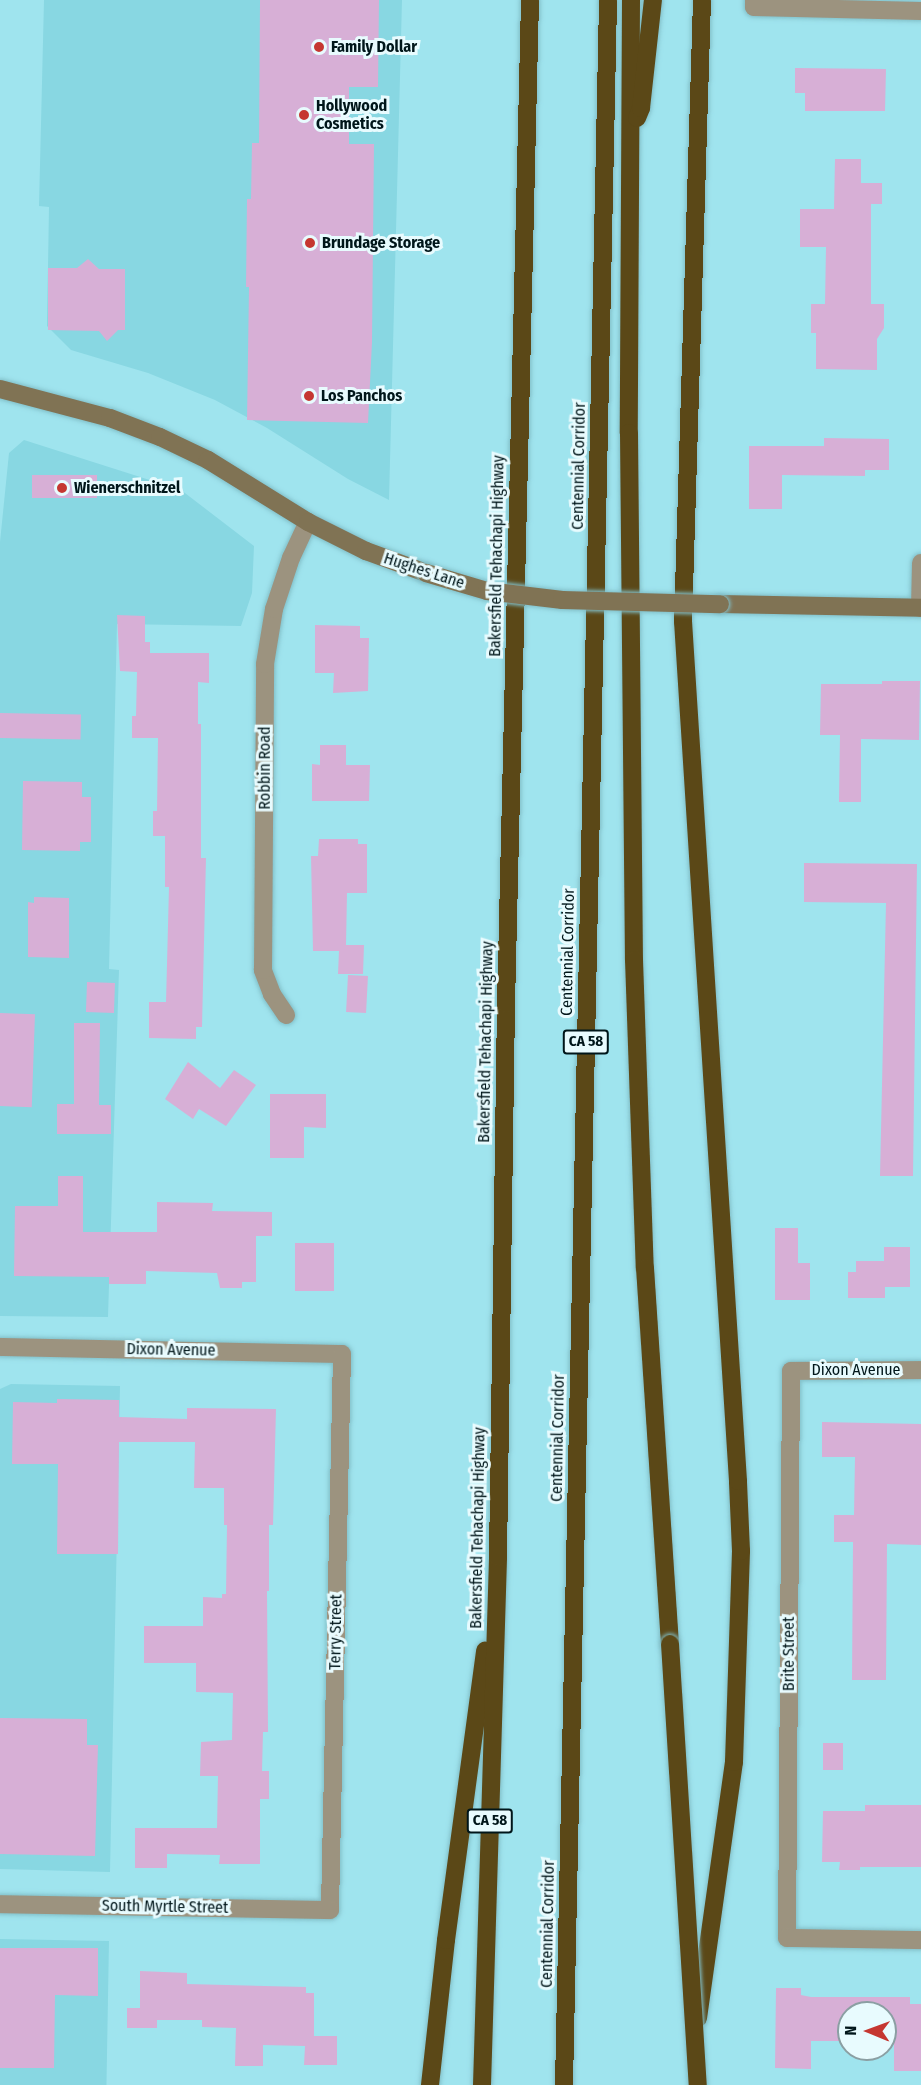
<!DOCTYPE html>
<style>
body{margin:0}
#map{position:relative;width:921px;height:2085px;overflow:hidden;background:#9fe4ee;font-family:"Fira Sans Condensed",sans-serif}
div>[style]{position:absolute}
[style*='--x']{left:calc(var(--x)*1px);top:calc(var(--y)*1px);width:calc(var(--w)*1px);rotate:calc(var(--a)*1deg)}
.built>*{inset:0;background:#88d7e2;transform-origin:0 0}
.building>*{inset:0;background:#d7afd6;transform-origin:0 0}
.roads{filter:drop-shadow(0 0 2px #82bfc8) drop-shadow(0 0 2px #82bfc8)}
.street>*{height:18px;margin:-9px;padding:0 9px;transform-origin:9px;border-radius:9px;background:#9c937f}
.secondary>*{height:18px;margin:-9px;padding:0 9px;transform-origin:9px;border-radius:9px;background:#807354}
.highway>*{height:18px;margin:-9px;padding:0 9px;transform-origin:9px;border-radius:9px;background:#5b4817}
.bridges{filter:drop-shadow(0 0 2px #82bfc8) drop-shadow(0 0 2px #82bfc8)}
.secondary-bridge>*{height:18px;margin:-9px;padding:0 9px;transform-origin:9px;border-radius:9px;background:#807354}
.highway-bridge>*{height:18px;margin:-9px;padding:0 9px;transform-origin:9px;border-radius:9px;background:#5b4817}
.dots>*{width:16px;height:16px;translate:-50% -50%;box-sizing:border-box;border:3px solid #e8fbfe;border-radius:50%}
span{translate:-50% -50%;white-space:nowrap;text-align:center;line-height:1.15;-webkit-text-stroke:6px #e8fbfe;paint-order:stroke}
.shield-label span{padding:2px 4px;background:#e8fbfe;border:2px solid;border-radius:4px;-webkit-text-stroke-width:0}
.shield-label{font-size:15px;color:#00161a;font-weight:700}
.poi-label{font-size:16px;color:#00161a;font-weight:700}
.left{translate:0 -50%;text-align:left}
.street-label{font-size:16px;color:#00161a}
.north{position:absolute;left:837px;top:2001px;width:60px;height:60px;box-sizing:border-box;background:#e8fbfe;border:2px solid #8b9fa3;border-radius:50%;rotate:271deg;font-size:16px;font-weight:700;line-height:24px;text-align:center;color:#00161a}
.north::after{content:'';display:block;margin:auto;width:21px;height:27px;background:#c53731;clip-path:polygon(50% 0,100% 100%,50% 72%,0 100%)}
</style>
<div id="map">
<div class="built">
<div style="clip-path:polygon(44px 0,402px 0,389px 500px,348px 479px,267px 428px,215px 400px,148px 373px,71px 350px,47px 326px,49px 207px,39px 206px)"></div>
<div style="clip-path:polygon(24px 440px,181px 490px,254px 546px,252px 593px,241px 626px,117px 624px,109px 969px,119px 970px,108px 1317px,0 1316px,0 542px,9px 453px)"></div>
<div style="clip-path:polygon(11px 1384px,120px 1386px,110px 1872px,0 1869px,0 1389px)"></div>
<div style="left:0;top:1939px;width:109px;height:146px;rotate:1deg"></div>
</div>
<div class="building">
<div style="clip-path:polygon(260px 0,379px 0,378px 87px,349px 87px,349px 144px,374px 144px,372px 342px,368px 423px,247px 420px,249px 287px,246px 287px,247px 199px,251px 199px,252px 143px,259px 143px)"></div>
<div style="clip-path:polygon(795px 68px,886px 69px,885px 111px,805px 111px,805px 93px,795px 93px)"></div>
<div style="clip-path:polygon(835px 159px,861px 159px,861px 183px,882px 183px,882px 204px,871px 204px,871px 304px,884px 304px,884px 328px,877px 339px,877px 370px,816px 369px,816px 333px,811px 333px,811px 304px,825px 304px,826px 247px,800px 247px,800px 209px,834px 209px)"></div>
<div style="clip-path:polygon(88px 259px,99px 269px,125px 269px,125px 330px,118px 330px,107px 341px,99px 331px,48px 330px,48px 268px,77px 268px)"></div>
<div style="clip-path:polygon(824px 438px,889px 439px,889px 470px,865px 470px,865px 476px,782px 475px,782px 509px,749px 509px,749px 446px,824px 446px)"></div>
<div style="left:32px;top:475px;width:65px;height:23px"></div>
<div style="clip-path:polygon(117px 615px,145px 616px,145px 642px,150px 642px,150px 653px,209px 653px,209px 683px,198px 682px,198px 724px,201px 724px,201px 858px,206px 858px,202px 1027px,196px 1027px,196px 1039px,149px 1038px,149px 1002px,166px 1002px,169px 887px,165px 887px,165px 836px,153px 836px,153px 811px,157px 811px,158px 738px,132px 738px,132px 716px,136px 716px,137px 672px,120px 671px)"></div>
<div style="clip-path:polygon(315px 625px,360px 626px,360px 638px,369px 638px,368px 691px,333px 693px,334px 673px,315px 673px)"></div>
<div style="clip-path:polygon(882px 681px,920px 681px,919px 740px,861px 739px,861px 802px,839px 802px,840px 735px,820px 735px,821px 684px,882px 684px)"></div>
<div style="left:0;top:713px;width:81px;height:25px;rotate:1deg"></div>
<div style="clip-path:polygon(320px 745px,346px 745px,346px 765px,370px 765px,369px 801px,312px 801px,312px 764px,320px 765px)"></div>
<div style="clip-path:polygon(23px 781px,82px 782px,82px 797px,91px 797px,91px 842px,80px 842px,80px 851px,22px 850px)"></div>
<div style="clip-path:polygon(319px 839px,358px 839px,358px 844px,367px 844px,367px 893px,347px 893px,346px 945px,364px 945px,363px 974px,338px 974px,339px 951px,313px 951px,311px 856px,318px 856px)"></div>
<div style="clip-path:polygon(804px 863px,917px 864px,913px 1176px,880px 1176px,886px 903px,804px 902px)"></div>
<div style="clip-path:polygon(34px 897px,69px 898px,69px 958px,28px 957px,28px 902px,34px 903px)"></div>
<div style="left:348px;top:975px;width:20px;height:37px;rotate:3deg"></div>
<div style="left:87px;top:982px;width:28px;height:30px;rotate:2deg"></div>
<div style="left:0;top:1013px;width:35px;height:93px;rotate:2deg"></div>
<div style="clip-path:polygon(74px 1023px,100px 1023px,99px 1105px,111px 1105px,111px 1134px,57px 1134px,57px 1104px,74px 1104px)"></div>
<div style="clip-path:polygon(188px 1062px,220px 1088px,234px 1070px,256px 1085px,226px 1126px,199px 1109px,193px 1119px,165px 1099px)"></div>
<div style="clip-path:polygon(270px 1094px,326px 1094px,326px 1128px,304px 1127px,304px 1158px,270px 1158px)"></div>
<div style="clip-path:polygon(58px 1176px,83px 1176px,83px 1232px,157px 1232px,157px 1202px,213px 1203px,212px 1211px,272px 1212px,272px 1236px,256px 1236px,256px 1282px,242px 1282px,242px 1288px,220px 1288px,217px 1273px,146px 1271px,146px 1284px,109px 1284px,109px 1277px,14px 1276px,15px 1206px,58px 1206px)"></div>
<div style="clip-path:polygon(775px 1228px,798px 1228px,798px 1263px,810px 1263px,810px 1300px,775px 1300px)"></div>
<div style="left:295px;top:1243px;width:39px;height:48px"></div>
<div style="clip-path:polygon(884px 1247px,910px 1247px,910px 1287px,885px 1287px,885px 1298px,848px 1298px,848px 1272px,856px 1272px,856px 1261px,884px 1261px)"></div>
<div style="clip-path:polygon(57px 1399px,119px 1400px,119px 1417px,187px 1419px,187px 1408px,276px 1409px,273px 1525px,269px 1525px,269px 1591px,267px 1591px,268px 1732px,263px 1732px,262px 1771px,269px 1771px,269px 1799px,260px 1799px,260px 1864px,219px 1864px,220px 1855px,167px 1854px,167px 1868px,135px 1868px,135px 1828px,217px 1828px,218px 1776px,200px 1776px,201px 1742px,232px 1740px,233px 1693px,196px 1692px,196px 1663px,144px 1663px,144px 1626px,203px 1626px,203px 1597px,222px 1598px,222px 1594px,226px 1594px,227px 1525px,224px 1525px,224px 1488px,194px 1488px,195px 1442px,119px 1442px,118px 1554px,57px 1554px,58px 1464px,12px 1464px,13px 1402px,57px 1403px)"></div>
<div style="clip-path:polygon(822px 1422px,921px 1424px,921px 1545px,887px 1544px,886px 1680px,852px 1680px,853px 1542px,834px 1542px,834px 1515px,854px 1515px,855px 1457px,822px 1457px)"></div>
<div style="clip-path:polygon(0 1718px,87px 1719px,87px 1745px,98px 1745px,95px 1856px,0 1854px)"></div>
<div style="left:823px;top:1743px;width:20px;height:27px"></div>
<div style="clip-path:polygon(865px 1805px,921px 1805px,921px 1867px,860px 1867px,860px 1870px,839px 1870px,840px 1862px,822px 1862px,823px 1811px,865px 1811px)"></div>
<div style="clip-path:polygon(0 1948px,98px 1948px,98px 1996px,55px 1995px,54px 2068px,0 2068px)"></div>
<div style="clip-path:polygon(140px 1971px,187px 1973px,187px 1984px,306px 1987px,306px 1993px,314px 1993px,314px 2036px,337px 2036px,337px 2065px,304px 2065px,305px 2046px,263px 2045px,263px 2066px,235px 2066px,236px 2028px,202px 2027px,202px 2020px,157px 2020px,157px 2028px,127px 2028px,127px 2008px,140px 2008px)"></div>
<div style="clip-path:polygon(776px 1988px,801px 1988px,801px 1995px,811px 1997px,910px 1997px,910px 2004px,921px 2004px,921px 2071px,894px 2071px,894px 2032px,885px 2032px,885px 2013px,849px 2013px,849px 2041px,811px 2041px,811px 2069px,775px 2068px)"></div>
</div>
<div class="roads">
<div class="street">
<div style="--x:754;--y:0;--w:7;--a:90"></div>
<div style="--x:754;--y:7;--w:167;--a:1.4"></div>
<div style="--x:920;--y:608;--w:45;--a:-88.7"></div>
<div style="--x:286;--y:1015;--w:25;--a:-124"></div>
<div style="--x:272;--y:994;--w:26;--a:-111"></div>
<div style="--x:263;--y:970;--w:306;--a:-89.6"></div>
<div style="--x:265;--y:664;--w:56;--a:-80.7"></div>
<div style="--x:274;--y:609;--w:54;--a:-71.6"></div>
<div style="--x:291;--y:558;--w:40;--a:-65"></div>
<div style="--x:0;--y:1347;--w:342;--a:1.2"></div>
<div style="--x:342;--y:1354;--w:556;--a:91.24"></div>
<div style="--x:330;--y:1910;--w:330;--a:-179"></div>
<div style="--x:921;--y:1370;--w:130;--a:179.6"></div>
<div style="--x:791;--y:1371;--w:567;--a:90.4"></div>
<div style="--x:787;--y:1938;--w:134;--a:0.9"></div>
</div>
<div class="secondary">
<div style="--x:0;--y:389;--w:114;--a:14.8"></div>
<div style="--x:110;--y:418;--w:53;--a:20.8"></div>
<div style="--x:160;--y:437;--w:53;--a:25.6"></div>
<div style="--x:208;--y:460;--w:118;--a:31.8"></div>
<div style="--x:308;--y:522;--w:65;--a:26.6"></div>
<div style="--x:366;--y:551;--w:64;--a:20.1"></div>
<div style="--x:720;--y:604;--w:201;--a:1.1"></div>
</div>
<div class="highway">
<div style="--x:631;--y:0;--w:433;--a:90.3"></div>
<div style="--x:629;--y:433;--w:527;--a:89.46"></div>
<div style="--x:634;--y:960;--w:308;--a:88"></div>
<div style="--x:645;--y:1268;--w:377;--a:86.2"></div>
<div style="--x:637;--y:118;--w:11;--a:-68"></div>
<div style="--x:641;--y:108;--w:109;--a:-83.7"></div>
<div style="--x:698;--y:2018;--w:259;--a:-82"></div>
<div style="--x:734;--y:1762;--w:211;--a:-88.1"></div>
<div style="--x:741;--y:1551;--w:70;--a:-92.5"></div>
<div style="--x:738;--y:1481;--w:861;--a:-93.66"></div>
<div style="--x:683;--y:622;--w:622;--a:-88.25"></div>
<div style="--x:430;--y:2085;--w:146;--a:-83.7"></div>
<div style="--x:446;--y:1940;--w:292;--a:-82.3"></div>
<div style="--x:482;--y:2085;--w:528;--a:-88.26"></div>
<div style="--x:498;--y:1557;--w:553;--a:-89.17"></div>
<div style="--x:506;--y:1004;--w:1004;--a:-88.63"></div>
<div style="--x:564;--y:2085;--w:2085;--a:-88.79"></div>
</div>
</div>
<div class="bridges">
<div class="secondary-bridge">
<div style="--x:426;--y:573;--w:64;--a:16.4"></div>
<div style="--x:487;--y:591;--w:76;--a:6.8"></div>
<div style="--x:562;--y:600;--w:158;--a:1.5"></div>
</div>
<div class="highway-bridge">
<div style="--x:670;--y:1644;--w:442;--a:86.4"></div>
</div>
</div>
<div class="dots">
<div style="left:319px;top:47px;background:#c53731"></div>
<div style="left:304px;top:115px;background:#c53731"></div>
<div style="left:310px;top:243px;background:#c53731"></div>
<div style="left:309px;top:396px;background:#c53731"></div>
<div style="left:62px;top:488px;background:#c53731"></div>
</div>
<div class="shield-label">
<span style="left:586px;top:1042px">CA 58</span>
<span style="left:490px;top:1821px">CA 58</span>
</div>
<div class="poi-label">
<span class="left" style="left:331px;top:47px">Family Dollar</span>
<span class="left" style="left:316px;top:115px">Hollywood<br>Cosmetics</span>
<span class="left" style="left:322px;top:243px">Brundage Storage</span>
<span class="left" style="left:321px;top:396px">Los Panchos</span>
<span class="left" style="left:74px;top:488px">Wienerschnitzel</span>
</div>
<div class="street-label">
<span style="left:579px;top:466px;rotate:-89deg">Centennial Corridor</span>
<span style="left:497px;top:556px;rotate:-89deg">Bakersfield Tehachapi Highway</span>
<span style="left:424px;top:571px;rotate:18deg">Hughes Lane</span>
<span style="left:265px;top:768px;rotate:-90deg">Robbin Road</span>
<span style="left:568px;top:952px;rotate:-89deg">Centennial Corridor</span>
<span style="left:486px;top:1042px;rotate:-89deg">Bakersfield Tehachapi Highway</span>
<span style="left:171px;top:1350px;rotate:1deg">Dixon Avenue</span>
<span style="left:856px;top:1370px">Dixon Avenue</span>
<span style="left:558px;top:1438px;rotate:-89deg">Centennial Corridor</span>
<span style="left:478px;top:1528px;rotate:-89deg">Bakersfield Tehachapi Highway</span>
<span style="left:336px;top:1632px;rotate:-89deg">Terry Street</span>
<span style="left:789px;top:1654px;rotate:-90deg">Brite Street</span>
<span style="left:165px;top:1907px;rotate:1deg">South Myrtle Street</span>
<span style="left:548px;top:1924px;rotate:-89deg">Centennial Corridor</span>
</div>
<div class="north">N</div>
</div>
